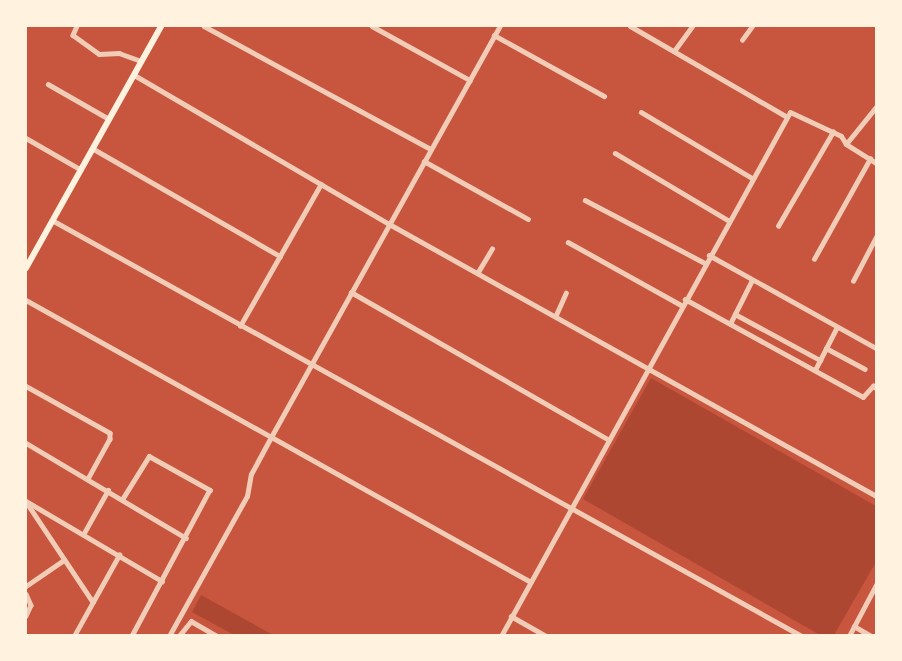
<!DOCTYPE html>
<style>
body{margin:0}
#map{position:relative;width:902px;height:661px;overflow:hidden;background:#c8553d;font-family:"PT Sans",sans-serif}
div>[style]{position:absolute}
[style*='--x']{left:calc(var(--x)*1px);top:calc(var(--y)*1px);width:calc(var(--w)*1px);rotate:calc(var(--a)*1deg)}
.green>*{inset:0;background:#ae4732}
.minor>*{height:4.5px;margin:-2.25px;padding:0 2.25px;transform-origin:2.25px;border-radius:2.25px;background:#f1ccb7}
.tertiary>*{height:5px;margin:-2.5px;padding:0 2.5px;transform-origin:2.5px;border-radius:2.5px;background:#f1ccb7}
.secondary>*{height:6px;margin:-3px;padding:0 3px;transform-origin:3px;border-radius:3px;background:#fff3e0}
span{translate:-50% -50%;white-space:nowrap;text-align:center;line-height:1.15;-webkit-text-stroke:6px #fff3e0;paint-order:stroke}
.frame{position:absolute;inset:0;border:27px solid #fff3e0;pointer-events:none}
</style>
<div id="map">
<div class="green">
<div style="clip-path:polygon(651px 378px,876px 506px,876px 562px,834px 635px,820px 635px,583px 499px)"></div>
<div style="clip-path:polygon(201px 595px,273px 635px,234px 635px,192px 612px)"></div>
</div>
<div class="minor">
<div style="--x:77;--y:26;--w:10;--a:114"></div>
<div style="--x:73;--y:35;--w:32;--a:36"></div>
<div style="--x:99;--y:54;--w:20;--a:-3"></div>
<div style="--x:119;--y:53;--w:23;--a:20"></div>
<div style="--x:204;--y:26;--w:258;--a:28.5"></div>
<div style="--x:372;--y:26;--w:112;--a:28.9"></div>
<div style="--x:494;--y:35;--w:126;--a:29"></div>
<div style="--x:742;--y:40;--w:17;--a:-54"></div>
<div style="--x:48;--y:84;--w:70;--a:29.8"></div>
<div style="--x:641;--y:112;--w:129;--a:30.7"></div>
<div style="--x:26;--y:138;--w:62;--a:29.9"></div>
<div style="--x:846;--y:144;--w:36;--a:32"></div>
<div style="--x:92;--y:148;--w:217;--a:29.9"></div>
<div style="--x:615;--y:153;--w:131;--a:30.7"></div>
<div style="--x:424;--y:161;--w:119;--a:29.1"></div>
<div style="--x:585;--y:200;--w:136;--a:27.7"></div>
<div style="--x:52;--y:220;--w:858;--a:29.02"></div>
<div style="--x:778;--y:226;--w:109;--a:-59.7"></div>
<div style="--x:568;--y:242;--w:129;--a:29.1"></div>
<div style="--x:709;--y:255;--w:191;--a:29.1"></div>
<div style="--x:814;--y:259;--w:115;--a:-60.8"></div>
<div style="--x:478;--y:272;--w:27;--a:-59"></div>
<div style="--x:853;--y:281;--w:50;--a:-62.4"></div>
<div style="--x:351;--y:292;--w:296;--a:29.8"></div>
<div style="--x:685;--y:299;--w:203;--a:28.8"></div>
<div style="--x:863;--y:397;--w:15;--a:-48"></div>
<div style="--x:873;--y:386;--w:4;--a:34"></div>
<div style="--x:26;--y:300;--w:578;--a:29.18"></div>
<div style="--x:735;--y:314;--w:97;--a:28.4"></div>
<div style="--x:556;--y:315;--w:24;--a:-66"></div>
<div style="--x:730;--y:324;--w:49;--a:-63.4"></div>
<div style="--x:240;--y:326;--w:163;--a:-60.3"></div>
<div style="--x:826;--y:348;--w:44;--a:28.3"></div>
<div style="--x:815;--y:370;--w:48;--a:-62.9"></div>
<div style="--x:26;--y:386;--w:96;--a:29.2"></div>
<div style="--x:110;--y:433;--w:6;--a:90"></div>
<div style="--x:110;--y:439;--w:46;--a:118.8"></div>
<div style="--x:26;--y:443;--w:186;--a:30.7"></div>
<div style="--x:123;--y:498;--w:49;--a:-58.2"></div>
<div style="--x:149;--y:456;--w:70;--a:29.1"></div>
<div style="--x:210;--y:490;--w:166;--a:118.1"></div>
<div style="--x:26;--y:501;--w:158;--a:30.5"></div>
<div style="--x:27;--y:503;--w:119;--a:56.3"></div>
<div style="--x:84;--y:533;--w:49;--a:-60.8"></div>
<div style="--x:26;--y:586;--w:46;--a:-34.4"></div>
<div style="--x:26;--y:594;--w:12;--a:66"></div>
<div style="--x:31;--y:605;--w:12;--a:114"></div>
<div style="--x:511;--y:616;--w:40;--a:29.7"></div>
<div style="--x:854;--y:626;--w:20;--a:30"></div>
<div style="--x:74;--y:636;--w:93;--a:-60.9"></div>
<div style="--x:179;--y:636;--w:19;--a:-51"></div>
<div style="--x:191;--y:621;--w:30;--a:30"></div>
<div style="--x:849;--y:636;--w:58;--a:-62.1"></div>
</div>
<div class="tertiary">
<div style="--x:630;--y:26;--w:181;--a:30.1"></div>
<div style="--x:674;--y:51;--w:31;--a:-54"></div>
<div style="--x:134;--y:75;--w:295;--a:30.3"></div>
<div style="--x:389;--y:224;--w:558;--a:29.18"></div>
<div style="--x:169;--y:636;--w:160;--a:-60.9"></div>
<div style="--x:247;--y:496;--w:22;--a:-80"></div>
<div style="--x:251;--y:474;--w:42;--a:-61.6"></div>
<div style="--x:271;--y:437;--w:470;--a:-60.9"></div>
<div style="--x:501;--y:636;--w:598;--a:-61.12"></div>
<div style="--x:790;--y:112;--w:56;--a:25.2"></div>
<div style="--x:841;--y:136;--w:9;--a:58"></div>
<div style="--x:846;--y:144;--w:48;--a:-51"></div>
</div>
<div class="secondary">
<div style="--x:26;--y:268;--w:277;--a:-60.8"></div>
</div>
<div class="frame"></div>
</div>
